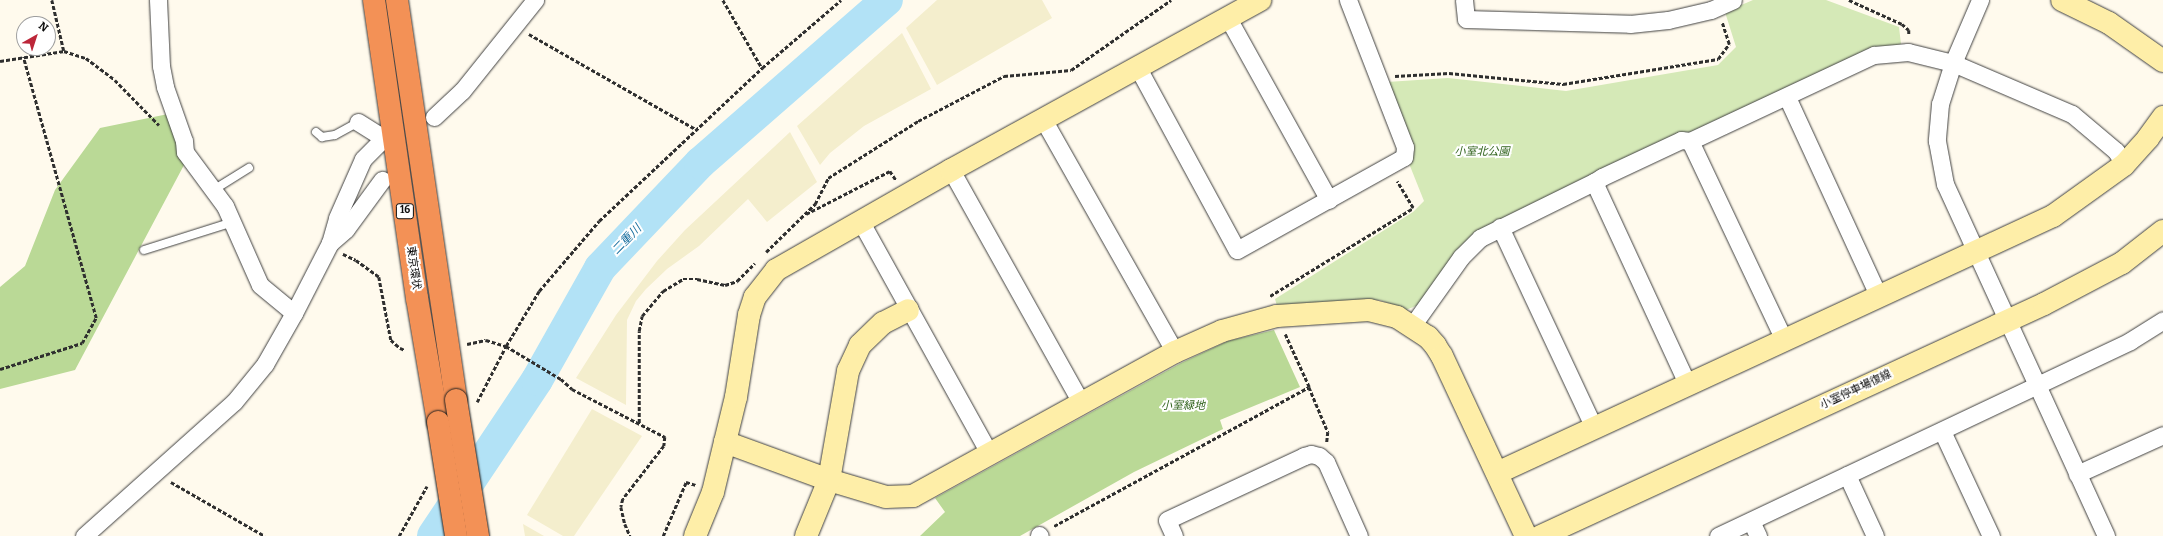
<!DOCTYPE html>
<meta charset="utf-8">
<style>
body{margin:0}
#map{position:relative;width:2163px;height:536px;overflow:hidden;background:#fffaed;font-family:Bitter,"Noto Sans JP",serif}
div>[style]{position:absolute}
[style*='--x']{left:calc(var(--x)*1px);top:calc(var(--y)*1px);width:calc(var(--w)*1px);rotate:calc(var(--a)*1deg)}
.farmland>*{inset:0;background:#f4eecd}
.green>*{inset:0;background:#d5e9b7}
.forest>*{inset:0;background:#bad996}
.river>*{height:32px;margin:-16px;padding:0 16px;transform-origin:16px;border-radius:16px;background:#b2e2f6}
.path>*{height:2.5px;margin-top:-1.25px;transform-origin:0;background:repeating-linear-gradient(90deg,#2f2f2f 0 4px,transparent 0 6px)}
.roads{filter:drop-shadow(0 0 1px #404040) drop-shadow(0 0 1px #404040)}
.lane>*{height:8px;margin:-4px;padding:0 4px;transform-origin:4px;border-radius:4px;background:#fff}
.street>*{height:17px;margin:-8.5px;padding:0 8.5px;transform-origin:8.5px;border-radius:8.5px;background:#fff}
.secondary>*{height:22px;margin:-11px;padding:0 11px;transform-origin:11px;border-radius:11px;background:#feeea8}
.highway>*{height:22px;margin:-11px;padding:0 11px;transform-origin:11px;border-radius:11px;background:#f39156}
.bridges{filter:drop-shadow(0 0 1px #1e1e1e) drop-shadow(0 0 1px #1e1e1e)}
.highway-bridge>*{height:22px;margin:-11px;padding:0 11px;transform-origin:11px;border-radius:11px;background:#f39156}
span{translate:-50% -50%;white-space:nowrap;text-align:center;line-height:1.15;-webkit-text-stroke:4px #fff;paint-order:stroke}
.shield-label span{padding:1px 3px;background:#fff;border:1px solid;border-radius:3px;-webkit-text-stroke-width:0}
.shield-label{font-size:10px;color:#0d0d0d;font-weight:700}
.park-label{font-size:11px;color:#32641e;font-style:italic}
.street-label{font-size:11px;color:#0d0d0d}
.water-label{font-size:12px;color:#176e9e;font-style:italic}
.north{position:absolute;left:16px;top:16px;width:40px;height:40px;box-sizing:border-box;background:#fff;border:1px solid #9e9e9e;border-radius:50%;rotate:39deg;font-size:11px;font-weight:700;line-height:16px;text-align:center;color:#0d0d0d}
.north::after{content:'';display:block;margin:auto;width:14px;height:18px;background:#bc2639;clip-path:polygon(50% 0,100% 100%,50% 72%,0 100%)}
</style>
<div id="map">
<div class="farmland">
<div style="clip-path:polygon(937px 0,1042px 0,1052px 18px,937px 85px,906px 28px)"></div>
<div style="clip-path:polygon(902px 33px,931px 89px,864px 126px,830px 153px,820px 165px,797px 126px)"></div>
<div style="clip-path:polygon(790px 132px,817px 182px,767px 222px,748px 199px,699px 246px,667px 269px,646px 289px,636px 301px,627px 320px,626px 405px,576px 378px,616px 315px,657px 261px,685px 230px)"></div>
<div style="clip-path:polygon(592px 409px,642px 436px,574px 536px,563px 536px,527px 515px)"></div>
<div style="clip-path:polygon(523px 524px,544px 536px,525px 536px)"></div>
</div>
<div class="green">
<div style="clip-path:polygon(1753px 0,1826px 0,1899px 27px,1901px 44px,1495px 222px,1418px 305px,1406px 310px,1380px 300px,1277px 306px,1275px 299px,1413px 212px,1424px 201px,1408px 161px,1413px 143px,1387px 82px,1448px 78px,1566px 91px,1718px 65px,1736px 47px,1725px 12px)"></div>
</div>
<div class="forest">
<div style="clip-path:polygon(173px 113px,192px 150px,75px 370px,0 389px,0 287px,25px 266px,55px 190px,100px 128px)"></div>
<div style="clip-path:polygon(1274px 330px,1300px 387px,1220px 420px,1223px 429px,1134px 472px,1020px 536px,920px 536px,945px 512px,935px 498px,1181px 363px,1228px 341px)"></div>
</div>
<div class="river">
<div style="--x:433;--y:536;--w:187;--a:-56.3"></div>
<div style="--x:537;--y:380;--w:129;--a:-60.6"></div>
<div style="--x:600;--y:268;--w:145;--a:-46.4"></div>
<div style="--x:700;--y:163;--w:248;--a:-41.1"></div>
</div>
<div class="path">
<div style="--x:52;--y:0;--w:52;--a:76.8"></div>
<div style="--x:723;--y:0;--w:78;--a:60.2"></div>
<div style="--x:1849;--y:0;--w:58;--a:24.4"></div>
<div style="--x:1902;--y:24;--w:9;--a:41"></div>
<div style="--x:1909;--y:30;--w:5;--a:90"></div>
<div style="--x:529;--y:34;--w:193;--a:29.7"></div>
<div style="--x:0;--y:61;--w:65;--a:-8.9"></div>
<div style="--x:64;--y:51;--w:23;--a:18"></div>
<div style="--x:86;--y:58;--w:36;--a:37"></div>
<div style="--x:115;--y:80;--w:63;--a:45.6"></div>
<div style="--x:1395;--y:76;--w:54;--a:-3.2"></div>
<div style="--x:1449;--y:73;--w:115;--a:5.5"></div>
<div style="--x:1563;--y:84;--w:157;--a:-9.2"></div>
<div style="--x:1718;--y:59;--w:19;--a:-54"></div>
<div style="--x:1729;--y:44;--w:22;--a:-108"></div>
<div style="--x:806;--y:214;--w:94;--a:-27.1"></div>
<div style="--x:890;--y:171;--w:11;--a:56"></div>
<div style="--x:766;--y:252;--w:69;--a:-44.4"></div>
<div style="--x:815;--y:204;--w:29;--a:-63"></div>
<div style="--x:828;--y:178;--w:107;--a:-32.3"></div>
<div style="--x:918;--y:121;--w:97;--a:-27.6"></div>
<div style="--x:1004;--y:76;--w:67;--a:-5.1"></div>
<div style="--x:1071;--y:70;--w:122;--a:-35"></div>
<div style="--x:343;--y:254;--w:14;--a:25"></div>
<div style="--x:356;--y:260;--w:29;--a:36"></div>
<div style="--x:379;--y:277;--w:64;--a:79.2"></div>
<div style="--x:391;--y:340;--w:12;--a:42"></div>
<div style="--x:400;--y:348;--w:5;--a:22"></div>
<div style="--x:1270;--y:296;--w:168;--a:-31.6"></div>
<div style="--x:1413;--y:208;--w:31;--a:-121"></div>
<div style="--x:467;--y:344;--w:19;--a:-12"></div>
<div style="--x:486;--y:340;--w:21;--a:17"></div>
<div style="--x:506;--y:346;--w:64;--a:31"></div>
<div style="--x:561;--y:379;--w:15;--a:42"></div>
<div style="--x:572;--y:389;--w:105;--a:27.3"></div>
<div style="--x:665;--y:437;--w:9;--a:96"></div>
<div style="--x:664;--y:446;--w:67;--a:127.7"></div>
<div style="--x:623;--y:499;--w:8;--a:104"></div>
<div style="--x:621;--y:507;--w:17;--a:77"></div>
<div style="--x:625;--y:524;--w:13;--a:67"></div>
<div style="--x:0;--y:369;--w:86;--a:-17.6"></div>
<div style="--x:82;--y:343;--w:29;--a:-61"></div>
<div style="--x:96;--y:318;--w:271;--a:-105.6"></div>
<div style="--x:1309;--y:387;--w:49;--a:67.1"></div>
<div style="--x:1328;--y:432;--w:10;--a:96"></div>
<div style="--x:477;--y:402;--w:63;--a:-62.6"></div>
<div style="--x:506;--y:346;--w:64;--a:-59"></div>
<div style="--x:539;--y:291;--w:92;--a:-49.4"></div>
<div style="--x:599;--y:221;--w:224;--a:-43.2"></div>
<div style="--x:762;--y:68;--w:104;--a:-40.7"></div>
<div style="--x:639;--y:423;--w:92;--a:-90"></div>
<div style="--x:639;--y:331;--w:15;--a:-79"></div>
<div style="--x:642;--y:316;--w:33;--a:-50"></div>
<div style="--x:663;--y:291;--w:23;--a:-31"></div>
<div style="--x:683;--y:279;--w:14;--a:0"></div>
<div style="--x:697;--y:279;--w:29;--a:12"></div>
<div style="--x:725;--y:285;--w:13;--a:-18"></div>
<div style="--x:737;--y:281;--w:25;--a:-45"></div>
<div style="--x:171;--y:482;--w:108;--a:29.9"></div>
<div style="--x:1054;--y:526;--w:290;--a:-28.6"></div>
<div style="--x:1309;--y:387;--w:58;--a:-114.4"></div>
<div style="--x:399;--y:536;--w:57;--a:-60.8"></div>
<div style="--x:663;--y:536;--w:59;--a:-66.9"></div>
<div style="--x:686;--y:482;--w:10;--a:17"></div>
</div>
<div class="roads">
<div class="lane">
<div style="--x:316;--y:132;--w:8;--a:40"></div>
<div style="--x:322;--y:137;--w:13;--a:-9"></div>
<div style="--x:335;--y:135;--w:26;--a:-29"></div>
<div style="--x:215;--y:189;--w:40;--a:-32"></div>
<div style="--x:144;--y:250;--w:93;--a:-17.5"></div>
</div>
<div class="street">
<div style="--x:158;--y:0;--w:66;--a:87.4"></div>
<div style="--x:161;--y:66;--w:21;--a:79"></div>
<div style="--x:165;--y:87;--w:57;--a:70.6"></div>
<div style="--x:184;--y:141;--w:11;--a:85"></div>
<div style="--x:185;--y:152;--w:67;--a:53.5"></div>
<div style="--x:225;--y:206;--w:86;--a:66.1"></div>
<div style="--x:260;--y:285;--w:44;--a:39.5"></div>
<div style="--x:1464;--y:0;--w:19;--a:84"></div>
<div style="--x:1466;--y:19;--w:164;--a:1.7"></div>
<div style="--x:1630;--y:24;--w:38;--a:-6"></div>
<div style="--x:1668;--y:20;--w:44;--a:-13.1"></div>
<div style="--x:1711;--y:10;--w:24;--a:-24"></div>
<div style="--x:1980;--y:0;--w:69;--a:113.2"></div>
<div style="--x:1953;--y:63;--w:43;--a:107.6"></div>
<div style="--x:1940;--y:104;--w:37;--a:95"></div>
<div style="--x:1937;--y:141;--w:44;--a:79.5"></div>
<div style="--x:1945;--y:184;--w:387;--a:65.4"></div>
<div style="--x:1228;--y:18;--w:208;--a:61"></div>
<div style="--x:1138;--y:68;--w:207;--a:61.5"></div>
<div style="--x:1237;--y:250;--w:191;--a:-29.1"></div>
<div style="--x:1404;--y:157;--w:10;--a:-84"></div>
<div style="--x:1405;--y:147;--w:158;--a:-111.2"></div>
<div style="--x:1787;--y:97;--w:220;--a:65.3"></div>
<div style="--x:434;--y:117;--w:38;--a:-43"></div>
<div style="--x:462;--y:91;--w:117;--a:-51.3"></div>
<div style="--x:1043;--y:119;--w:268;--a:60.5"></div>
<div style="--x:358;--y:122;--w:31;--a:32"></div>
<div style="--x:1690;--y:141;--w:220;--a:64.7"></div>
<div style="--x:951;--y:170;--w:268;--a:60.8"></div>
<div style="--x:1594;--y:182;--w:221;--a:65.2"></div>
<div style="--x:861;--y:222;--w:266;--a:61"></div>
<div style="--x:1500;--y:227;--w:222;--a:64.9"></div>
<div style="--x:330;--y:243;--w:26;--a:-74"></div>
<div style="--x:337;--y:218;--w:64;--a:-66.2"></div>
<div style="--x:363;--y:159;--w:30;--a:-45"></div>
<div style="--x:384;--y:138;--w:11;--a:-5"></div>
<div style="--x:1412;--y:326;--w:85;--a:-54.6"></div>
<div style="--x:1461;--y:257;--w:27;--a:-45"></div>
<div style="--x:1480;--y:238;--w:127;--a:-26.2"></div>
<div style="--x:1594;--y:182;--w:9;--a:-32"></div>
<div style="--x:1602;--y:177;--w:87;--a:-25.1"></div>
<div style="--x:1681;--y:140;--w:9;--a:6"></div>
<div style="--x:1690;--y:141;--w:203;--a:-25.1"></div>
<div style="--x:1874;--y:55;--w:34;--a:-5"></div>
<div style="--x:1908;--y:52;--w:46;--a:13.7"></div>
<div style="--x:1953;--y:63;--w:129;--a:23.2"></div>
<div style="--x:2072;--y:114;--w:57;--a:40.1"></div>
<div style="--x:2116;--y:151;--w:16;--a:60"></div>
<div style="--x:1942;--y:431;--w:116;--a:65"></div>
<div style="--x:2077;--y:474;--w:94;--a:-24.4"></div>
<div style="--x:1847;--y:475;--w:67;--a:65.3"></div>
<div style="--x:1751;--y:521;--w:17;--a:65"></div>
<div style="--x:1039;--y:535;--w:1;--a:45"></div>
<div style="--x:84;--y:536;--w:201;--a:-41.8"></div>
<div style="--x:234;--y:402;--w:49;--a:-50.8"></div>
<div style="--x:265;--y:364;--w:59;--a:-60.4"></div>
<div style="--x:294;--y:313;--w:79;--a:-62.8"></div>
<div style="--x:330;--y:243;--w:21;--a:-41"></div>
<div style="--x:346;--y:229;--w:61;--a:-53.7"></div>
<div style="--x:1174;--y:536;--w:17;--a:-114"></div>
<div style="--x:1167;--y:520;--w:151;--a:-25"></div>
<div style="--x:1304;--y:456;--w:7;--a:-16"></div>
<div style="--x:1311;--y:454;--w:8;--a:14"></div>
<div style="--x:1319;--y:456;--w:9;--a:41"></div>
<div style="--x:1326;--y:462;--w:81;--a:66"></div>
<div style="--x:1718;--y:536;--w:456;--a:-25.3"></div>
<div style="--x:2130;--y:341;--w:39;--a:-32"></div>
</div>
<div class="secondary">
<div style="--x:2062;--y:0;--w:52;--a:26.1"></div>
<div style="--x:2109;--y:23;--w:66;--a:35.1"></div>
<div style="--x:725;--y:442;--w:111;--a:20.1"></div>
<div style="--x:829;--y:480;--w:59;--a:16.6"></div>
<div style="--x:886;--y:497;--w:27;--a:-2"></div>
<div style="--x:913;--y:496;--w:299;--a:-28.8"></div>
<div style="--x:1175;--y:352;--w:51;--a:-24.1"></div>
<div style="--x:1222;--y:331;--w:57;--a:-15.3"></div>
<div style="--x:1277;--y:316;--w:92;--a:-3.7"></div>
<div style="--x:1369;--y:310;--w:29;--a:14"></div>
<div style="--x:1397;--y:317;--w:37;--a:33"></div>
<div style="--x:1428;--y:337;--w:11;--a:49"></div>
<div style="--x:1435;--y:345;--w:13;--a:58"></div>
<div style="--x:1442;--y:356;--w:199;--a:65"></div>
<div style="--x:1497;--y:473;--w:613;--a:-24.81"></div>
<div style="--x:2053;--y:216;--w:87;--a:-35.7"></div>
<div style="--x:2124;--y:165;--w:36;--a:-48"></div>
<div style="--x:2148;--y:138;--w:26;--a:-54"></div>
<div style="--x:695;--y:536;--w:48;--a:-67.8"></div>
<div style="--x:713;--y:492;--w:51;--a:-76.5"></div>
<div style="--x:725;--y:442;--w:46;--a:-76.3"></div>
<div style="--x:736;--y:397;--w:83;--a:-81"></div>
<div style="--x:749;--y:315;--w:19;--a:-72"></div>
<div style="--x:755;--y:297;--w:34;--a:-52"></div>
<div style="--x:776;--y:270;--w:202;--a:-29.7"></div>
<div style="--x:951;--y:170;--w:353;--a:-28.8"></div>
<div style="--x:806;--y:536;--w:61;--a:-67.7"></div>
<div style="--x:829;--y:480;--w:111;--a:-80.1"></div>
<div style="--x:848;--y:371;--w:29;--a:-65"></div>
<div style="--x:860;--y:345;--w:32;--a:-44"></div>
<div style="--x:883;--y:323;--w:28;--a:-27"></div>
<div style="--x:1541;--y:536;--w:554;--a:-24.76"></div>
<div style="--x:2044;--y:304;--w:88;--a:-27.7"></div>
<div style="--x:2122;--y:263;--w:52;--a:-38"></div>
</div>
<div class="highway">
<div style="--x:374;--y:0;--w:301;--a:81.8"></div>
<div style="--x:417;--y:298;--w:126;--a:80.4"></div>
<div style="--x:397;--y:0;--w:404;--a:81.6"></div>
</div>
</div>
<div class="bridges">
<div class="highway-bridge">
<div style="--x:456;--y:400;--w:138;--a:80.8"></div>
<div style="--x:438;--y:422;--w:115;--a:81"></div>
</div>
</div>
<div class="shield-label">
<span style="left:405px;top:211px">16</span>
</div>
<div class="park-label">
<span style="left:1482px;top:152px">小室北公園</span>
<span style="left:1183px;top:406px">小室緑地</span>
</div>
<div class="street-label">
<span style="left:413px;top:268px;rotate:82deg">東京環状</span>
<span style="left:1856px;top:390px;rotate:-25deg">小室停車場復線</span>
</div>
<div class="water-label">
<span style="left:627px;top:240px;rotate:-46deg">二重川</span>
</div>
<div class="north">N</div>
</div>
